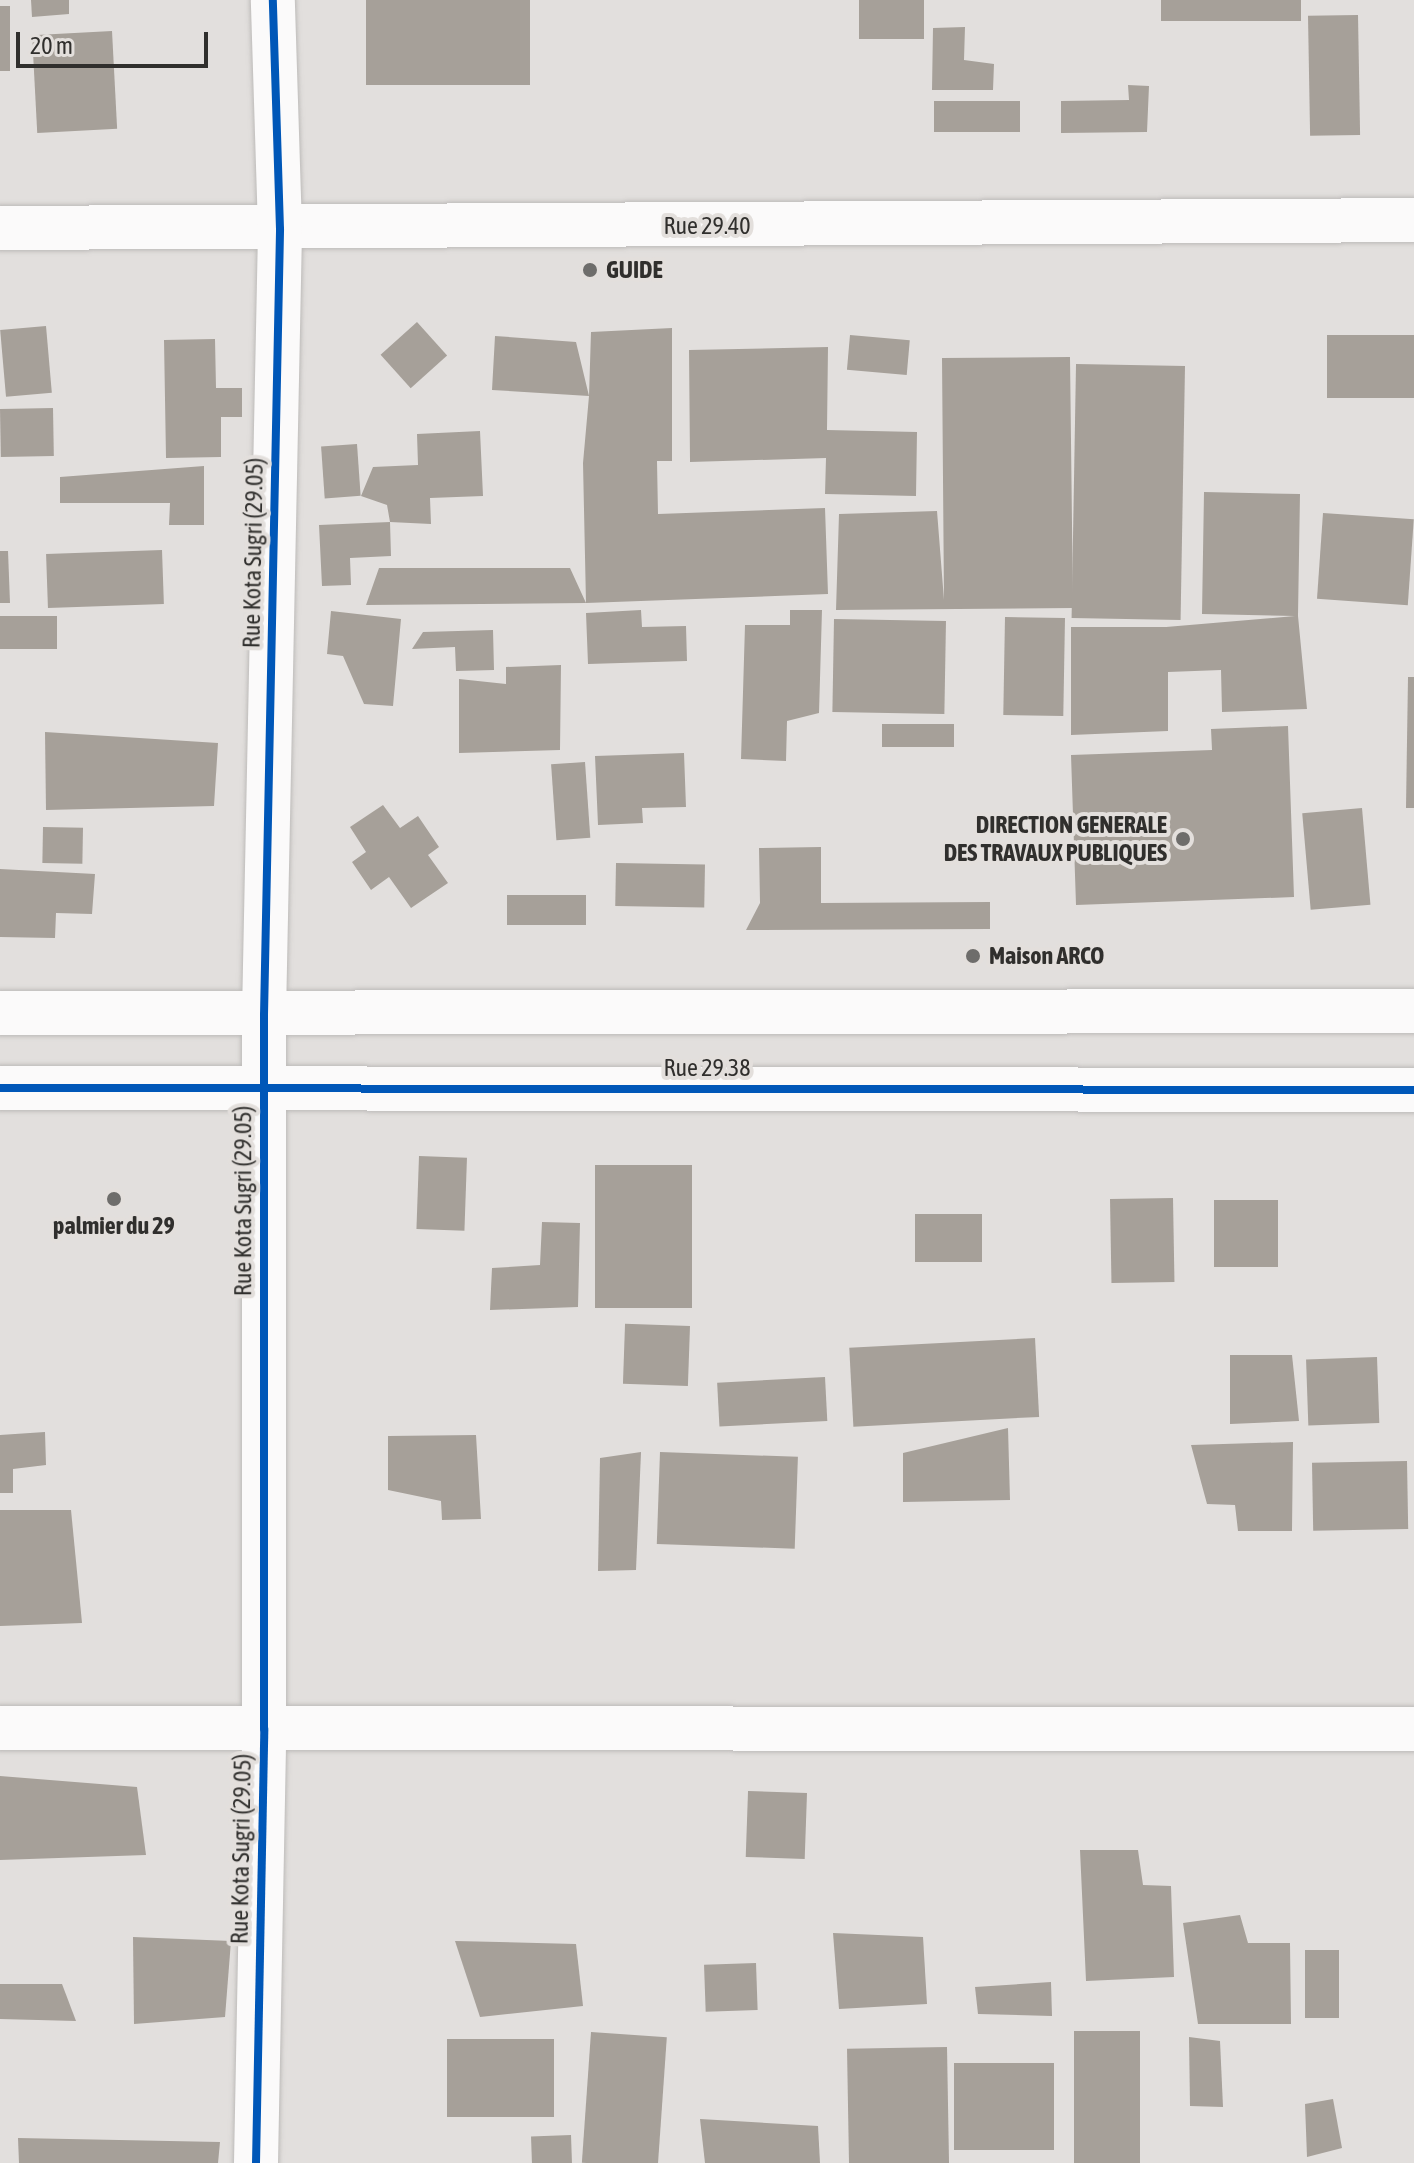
<!DOCTYPE html>
<style>
body{margin:0}
#map{position:relative;width:1414px;height:2163px;overflow:hidden;background:#e2dfdd;font-family:"Asap Condensed",sans-serif}
div>[style]{position:absolute}
[style*='--x']{left:calc(var(--x)*1px);top:calc(var(--y)*1px);width:calc(var(--w)*1px);rotate:calc(var(--a)*1deg)}
.building>*{inset:0;background:#a6a099;transform-origin:0 0}
.roads{filter:drop-shadow(0 0 2px #bdbbb9) drop-shadow(0 0 2px #bdbbb9)}
.minor>*{height:44px;margin:-22px;padding:0 22px;transform-origin:22px;border-radius:22px;background:#fbfafa}
.major>*{height:44px;margin:-22px;padding:0 22px;transform-origin:22px;border-radius:22px;background:#fbfafa}
.cycleway>*{height:8px;margin:-4px;padding:0 4px;transform-origin:4px;border-radius:4px;background:#0057b8}
.dots>*{width:22px;height:22px;translate:-50% -50%;box-sizing:border-box;border:4px solid #e3dfdc;border-radius:50%}
span{translate:-50% -50%;white-space:nowrap;text-align:center;line-height:1.15;-webkit-text-stroke:8px #e3dfdc;paint-order:stroke}
.street-label{font-size:24px;color:#302f2d}
.poi-label{font-size:24px;color:#302f2d;font-weight:700}
.left{translate:0 -50%;text-align:left}
.right{translate:-100% -50%;text-align:right}
.scale{position:absolute;left:16px;top:32px;width:192px;height:36px;box-sizing:border-box;border:4px solid #302f2d;border-top:0;padding-left:10px;font-size:24px;line-height:28px;white-space:nowrap;color:#302f2d;-webkit-text-stroke:6px #e3dfdc;paint-order:stroke}
</style>
<div id="map">
<div class="building">
<div style="clip-path:polygon(31px 0,69px 0,69px 14px,32px 17px)"></div>
<div style="left:366px;top:0;width:164px;height:85px"></div>
<div style="left:859px;top:0;width:65px;height:39px"></div>
<div style="left:1161px;top:0;width:140px;height:21px"></div>
<div style="left:0;top:6px;width:10px;height:65px"></div>
<div style="left:1358px;top:15px;width:120px;height:50px;rotate:89deg"></div>
<div style="clip-path:polygon(965px 27px,964px 60px,994px 64px,993px 90px,932px 90px,933px 28px)"></div>
<div style="left:112px;top:31px;width:98px;height:80px;rotate:87deg"></div>
<div style="clip-path:polygon(1128px 85px,1149px 86px,1147px 132px,1061px 133px,1061px 101px,1129px 100px)"></div>
<div style="left:1020px;top:101px;width:31px;height:86px;rotate:90deg"></div>
<div style="left:417px;top:322px;width:45px;height:49px;rotate:48deg"></div>
<div style="left:46px;top:326px;width:67px;height:46px;rotate:85deg"></div>
<div style="clip-path:polygon(672px 328px,672px 461px,657px 461px,658px 514px,825px 508px,828px 594px,586px 603px,366px 605px,379px 568px,570px 568px,586px 603px,583px 463px,589px 396px,492px 390px,495px 336px,576px 342px,589px 396px,591px 332px)"></div>
<div style="left:850px;top:335px;width:60px;height:35px;rotate:5deg"></div>
<div style="left:1327px;top:335px;width:87px;height:63px"></div>
<div style="clip-path:polygon(215px 339px,216px 388px,242px 388px,242px 417px,221px 417px,221px 457px,166px 458px,164px 340px)"></div>
<div style="clip-path:polygon(828px 347px,827px 430px,917px 432px,916px 496px,825px 494px,826px 458px,690px 462px,689px 350px)"></div>
<div style="clip-path:polygon(1070px 357px,1073px 608px,836px 610px,839px 514px,937px 511px,944px 600px,942px 358px)"></div>
<div style="left:1185px;top:366px;width:254px;height:109px;rotate:91deg"></div>
<div style="left:53px;top:408px;width:48px;height:53px;rotate:89deg"></div>
<div style="clip-path:polygon(480px 431px,483px 496px,430px 498px,431px 524px,390px 522px,391px 556px,350px 558px,351px 585px,322px 586px,319px 525px,390px 522px,387px 505px,361px 496px,373px 467px,418px 465px,417px 434px)"></div>
<div style="left:357px;top:444px;width:52px;height:36px;rotate:86deg"></div>
<div style="clip-path:polygon(204px 466px,204px 525px,169px 525px,170px 503px,60px 503px,60px 477px)"></div>
<div style="clip-path:polygon(1204px 492px,1300px 494px,1298px 616px,1307px 709px,1222px 712px,1221px 670px,1168px 672px,1168px 731px,1071px 735px,1071px 627px,1166px 627px,1295px 616px,1202px 614px)"></div>
<div style="left:1323px;top:513px;width:91px;height:86px;rotate:4deg"></div>
<div style="left:162px;top:550px;width:54px;height:116px;rotate:88deg"></div>
<div style="clip-path:polygon(0 551px,8px 551px,10px 603px,0 603px)"></div>
<div style="clip-path:polygon(641px 610px,642px 627px,686px 626px,687px 661px,588px 664px,586px 613px)"></div>
<div style="clip-path:polygon(790px 610px,822px 610px,819px 713px,787px 721px,786px 761px,741px 759px,745px 625px,790px 625px)"></div>
<div style="clip-path:polygon(331px 611px,401px 619px,393px 706px,364px 704px,343px 656px,327px 654px)"></div>
<div style="left:57px;top:616px;width:33px;height:57px;rotate:90deg"></div>
<div style="left:1005px;top:617px;width:60px;height:98px;rotate:1deg"></div>
<div style="left:834px;top:619px;width:112px;height:93px;rotate:1deg"></div>
<div style="clip-path:polygon(493px 630px,494px 670px,456px 671px,455px 647px,412px 649px,423px 632px)"></div>
<div style="clip-path:polygon(561px 665px,560px 750px,459px 753px,459px 679px,506px 684px,506px 667px)"></div>
<div style="clip-path:polygon(1408px 677px,1414px 677px,1414px 808px,1406px 808px)"></div>
<div style="left:954px;top:724px;width:23px;height:72px;rotate:90deg"></div>
<div style="clip-path:polygon(1288px 726px,1294px 897px,1076px 905px,1071px 755px,1212px 750px,1211px 729px)"></div>
<div style="clip-path:polygon(45px 732px,218px 743px,214px 806px,46px 810px)"></div>
<div style="clip-path:polygon(684px 753px,686px 807px,642px 808px,643px 823px,598px 825px,595px 756px)"></div>
<div style="left:585px;top:762px;width:76px;height:34px;rotate:86deg"></div>
<div style="clip-path:polygon(383px 805px,400px 828px,418px 816px,439px 847px,428px 855px,448px 883px,411px 908px,389px 877px,371px 890px,352px 862px,366px 852px,350px 827px)"></div>
<div style="left:1362px;top:808px;width:97px;height:60px;rotate:85deg"></div>
<div style="left:43px;top:827px;width:40px;height:36px;rotate:1deg"></div>
<div style="clip-path:polygon(821px 847px,821px 903px,990px 902px,990px 929px,746px 930px,760px 903px,759px 848px)"></div>
<div style="left:616px;top:863px;width:89px;height:43px;rotate:1deg"></div>
<div style="clip-path:polygon(0 869px,95px 874px,92px 914px,56px 913px,55px 938px,0 937px)"></div>
<div style="left:586px;top:895px;width:30px;height:79px;rotate:90deg"></div>
<div style="left:419px;top:1156px;width:48px;height:73px;rotate:2deg"></div>
<div style="left:595px;top:1165px;width:97px;height:143px"></div>
<div style="left:1173px;top:1198px;width:84px;height:63px;rotate:89deg"></div>
<div style="left:1214px;top:1200px;width:64px;height:67px"></div>
<div style="left:915px;top:1214px;width:67px;height:48px"></div>
<div style="clip-path:polygon(542px 1222px,580px 1223px,578px 1307px,490px 1310px,492px 1268px,540px 1265px)"></div>
<div style="left:690px;top:1326px;width:60px;height:65px;rotate:92deg"></div>
<div style="left:1035px;top:1338px;width:79px;height:186px;rotate:87deg"></div>
<div style="clip-path:polygon(1230px 1355px,1292px 1355px,1299px 1421px,1230px 1424px)"></div>
<div style="left:1377px;top:1357px;width:66px;height:71px;rotate:88deg"></div>
<div style="left:825px;top:1377px;width:44px;height:108px;rotate:87deg"></div>
<div style="clip-path:polygon(1008px 1428px,1010px 1500px,903px 1502px,903px 1453px)"></div>
<div style="clip-path:polygon(45px 1432px,46px 1465px,13px 1469px,13px 1493px,0 1493px,0 1435px)"></div>
<div style="clip-path:polygon(476px 1435px,481px 1519px,442px 1520px,441px 1501px,388px 1490px,388px 1436px)"></div>
<div style="clip-path:polygon(1293px 1442px,1292px 1531px,1238px 1531px,1235px 1505px,1207px 1504px,1191px 1445px)"></div>
<div style="clip-path:polygon(641px 1452px,636px 1570px,598px 1571px,600px 1458px)"></div>
<div style="left:660px;top:1452px;width:138px;height:92px;rotate:2deg"></div>
<div style="left:1407px;top:1461px;width:68px;height:95px;rotate:89deg"></div>
<div style="clip-path:polygon(0 1510px,71px 1510px,82px 1623px,0 1626px)"></div>
<div style="clip-path:polygon(0 1776px,137px 1787px,146px 1855px,0 1860px)"></div>
<div style="left:807px;top:1793px;width:66px;height:59px;rotate:92deg"></div>
<div style="clip-path:polygon(1080px 1850px,1138px 1850px,1143px 1885px,1171px 1886px,1174px 1977px,1086px 1981px)"></div>
<div style="clip-path:polygon(1240px 1915px,1248px 1943px,1290px 1943px,1291px 2024px,1198px 2024px,1183px 1923px)"></div>
<div style="clip-path:polygon(833px 1933px,923px 1937px,927px 2004px,839px 2009px)"></div>
<div style="clip-path:polygon(133px 1937px,231px 1941px,225px 2017px,134px 2024px)"></div>
<div style="clip-path:polygon(455px 1941px,576px 1944px,583px 2006px,480px 2017px)"></div>
<div style="left:1305px;top:1950px;width:34px;height:68px"></div>
<div style="left:756px;top:1963px;width:47px;height:52px;rotate:88deg"></div>
<div style="clip-path:polygon(1051px 1982px,1052px 2016px,978px 2014px,975px 1987px)"></div>
<div style="clip-path:polygon(0 1984px,62px 1984px,76px 2021px,0 2019px)"></div>
<div style="left:1140px;top:2031px;width:132px;height:66px;rotate:90deg"></div>
<div style="left:591px;top:2032px;width:76px;height:131px;rotate:4deg"></div>
<div style="clip-path:polygon(1189px 2037px,1220px 2041px,1223px 2107px,1190px 2106px)"></div>
<div style="left:447px;top:2039px;width:107px;height:78px"></div>
<div style="left:947px;top:2047px;width:116px;height:100px;rotate:89deg"></div>
<div style="left:954px;top:2063px;width:100px;height:87px"></div>
<div style="clip-path:polygon(1333px 2099px,1342px 2148px,1307px 2157px,1305px 2104px)"></div>
<div style="clip-path:polygon(700px 2119px,818px 2126px,820px 2163px,705px 2163px)"></div>
<div style="left:571px;top:2135px;width:28px;height:40px;rotate:88deg"></div>
<div style="clip-path:polygon(18px 2138px,220px 2142px,218px 2163px,19px 2163px)"></div>
</div>
<div class="roads">
<div class="minor">
<div style="--x:0;--y:228;--w:1414;--a:-0.32"></div>
<div style="--x:0;--y:1728;--w:1414;--a:0.04"></div>
<div style="--x:256;--y:2163;--w:434;--a:-88.9"></div>
<div style="--x:264;--y:1729;--w:714;--a:-90"></div>
<div style="--x:264;--y:1015;--w:786;--a:-88.83"></div>
<div style="--x:280;--y:229;--w:229;--a:-91.8"></div>
</div>
<div class="major">
<div style="--x:0;--y:1013;--w:1414;--a:-0.08"></div>
<div style="--x:0;--y:1088;--w:1414;--a:0.08"></div>
</div>
</div>
<div class="cycleway">
<div style="--x:0;--y:1088;--w:1414;--a:0.08"></div>
<div style="--x:256;--y:2163;--w:434;--a:-88.9"></div>
<div style="--x:264;--y:1729;--w:714;--a:-90"></div>
<div style="--x:264;--y:1015;--w:786;--a:-88.83"></div>
<div style="--x:280;--y:229;--w:229;--a:-91.8"></div>
</div>
<div class="dots">
<div style="left:590px;top:270px;background:#6e6d6b"></div>
<div style="left:1183px;top:839px;background:#6e6d6b"></div>
<div style="left:973px;top:956px;background:#6e6d6b"></div>
<div style="left:114px;top:1199px;background:#6e6d6b"></div>
</div>
<div class="street-label">
<span style="left:707px;top:226px">Rue 29.40</span>
<span style="left:253px;top:553px;rotate:-89deg">Rue Kota Sugri (29.05)</span>
<span style="left:707px;top:1068px">Rue 29.38</span>
<span style="left:243px;top:1201px;rotate:-90deg">Rue Kota Sugri (29.05)</span>
<span style="left:241px;top:1849px;rotate:-89deg">Rue Kota Sugri (29.05)</span>
</div>
<div class="poi-label">
<span class="left" style="left:606px;top:270px">GUIDE</span>
<span class="right" style="left:1167px;top:839px">DIRECTION GENERALE<br>DES TRAVAUX PUBLIQUES</span>
<span class="left" style="left:989px;top:956px">Maison ARCO</span>
<span style="left:114px;top:1226px">palmier du 29</span>
</div>
<div class="scale">20 m</div>
</div>
